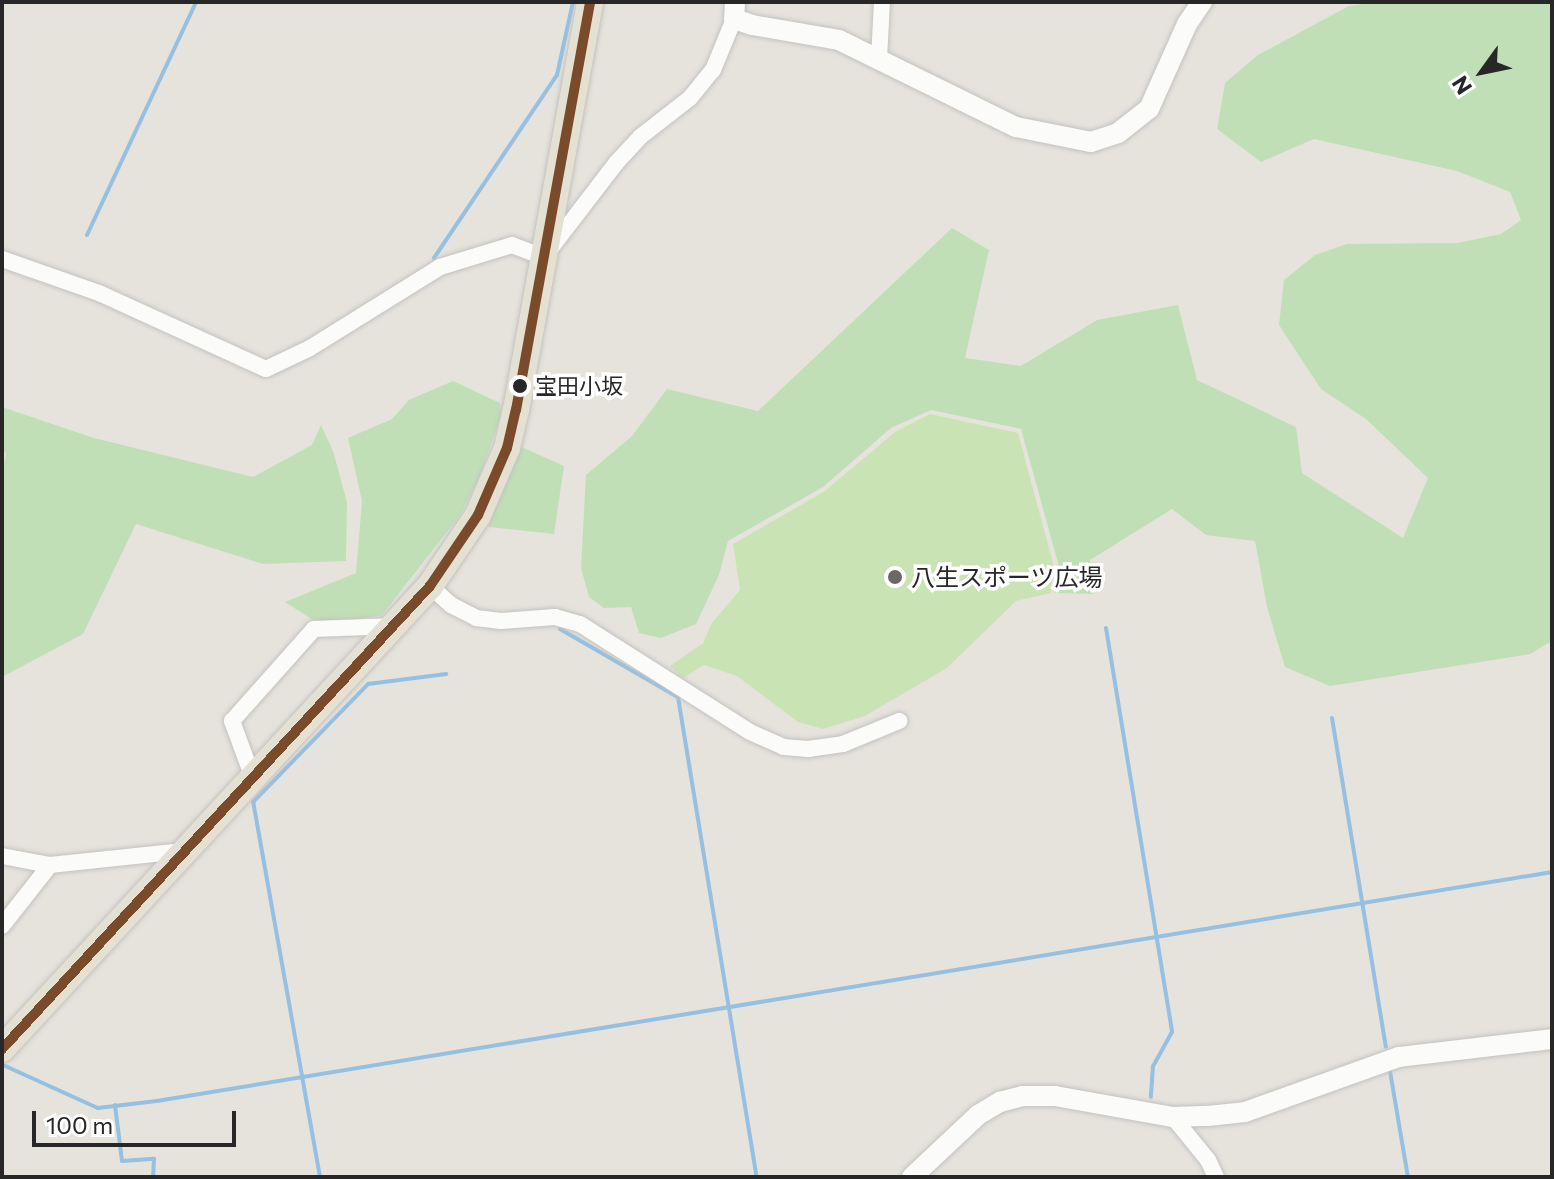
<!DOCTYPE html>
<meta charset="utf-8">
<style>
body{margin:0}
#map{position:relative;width:1554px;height:1179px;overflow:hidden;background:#e6e3dc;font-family:Commissioner,"Noto Sans JP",sans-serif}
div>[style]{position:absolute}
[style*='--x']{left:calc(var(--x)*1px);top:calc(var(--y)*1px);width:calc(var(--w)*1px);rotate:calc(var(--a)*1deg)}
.green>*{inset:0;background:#c1dfb7}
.pitch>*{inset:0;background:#cae3b5}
.stream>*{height:4px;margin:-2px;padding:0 2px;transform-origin:2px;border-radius:2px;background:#95c0e2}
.roads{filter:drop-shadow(0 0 2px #c3c2c2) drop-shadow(0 0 2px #c3c2c2)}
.minor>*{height:16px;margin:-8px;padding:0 8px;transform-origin:8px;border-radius:8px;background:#fbfbfa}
.tertiary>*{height:20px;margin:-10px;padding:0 10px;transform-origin:10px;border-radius:10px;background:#fbfbfa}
.trunk>*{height:26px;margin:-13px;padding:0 13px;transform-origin:13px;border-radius:13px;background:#e5e1d2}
.bus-1>*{height:10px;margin:-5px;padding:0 5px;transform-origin:5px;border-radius:5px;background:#7a4b2a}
.dots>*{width:22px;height:22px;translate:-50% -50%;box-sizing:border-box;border:4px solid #fff;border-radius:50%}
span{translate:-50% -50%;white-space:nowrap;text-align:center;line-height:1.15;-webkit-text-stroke:7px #fff;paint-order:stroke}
.bus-label{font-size:22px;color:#272727}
.left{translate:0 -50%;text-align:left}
.poi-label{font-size:24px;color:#272727}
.frame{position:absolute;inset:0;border:4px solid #272727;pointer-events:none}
.north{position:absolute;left:1442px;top:32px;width:80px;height:80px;-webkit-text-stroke:6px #fff;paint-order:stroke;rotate:237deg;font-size:22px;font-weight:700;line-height:32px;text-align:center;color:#272727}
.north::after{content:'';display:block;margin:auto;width:28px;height:36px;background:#272727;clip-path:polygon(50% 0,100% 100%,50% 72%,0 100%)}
.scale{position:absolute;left:32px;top:1111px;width:204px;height:36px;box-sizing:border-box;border:4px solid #272727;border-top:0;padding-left:10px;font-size:24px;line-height:28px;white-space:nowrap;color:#272727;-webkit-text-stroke:6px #fff;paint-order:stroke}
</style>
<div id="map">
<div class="green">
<div style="clip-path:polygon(1377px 2px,1552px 2px,1552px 641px,1530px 654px,1330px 686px,1285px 667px,1267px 607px,1255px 541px,1206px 535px,1172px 509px,1090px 560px,1093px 594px,1055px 593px,1058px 563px,1021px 429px,931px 410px,891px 428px,823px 487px,728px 541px,719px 575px,696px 624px,661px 638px,639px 633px,631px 607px,604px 608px,589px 597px,581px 568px,586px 475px,632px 436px,667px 389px,758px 411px,952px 228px,989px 250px,965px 358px,1021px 366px,1097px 320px,1178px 305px,1197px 380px,1296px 427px,1302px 473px,1403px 538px,1428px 478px,1366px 419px,1321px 389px,1279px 325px,1284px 280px,1315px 255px,1347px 244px,1457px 243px,1501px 234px,1521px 220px,1510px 192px,1457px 171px,1314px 139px,1261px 162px,1217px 129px,1225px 83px,1258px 55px,1349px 6px)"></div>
<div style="clip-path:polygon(453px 381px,500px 403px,501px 415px,480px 476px,460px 515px,382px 615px,321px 625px,285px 602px,356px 573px,362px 501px,348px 438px,392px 419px,409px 400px)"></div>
<div style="clip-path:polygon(2px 407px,94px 438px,253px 477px,312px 445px,321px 425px,333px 451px,347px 502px,346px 561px,263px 564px,136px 524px,83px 634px,2px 677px,2px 475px,6px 453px,2px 452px)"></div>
<div style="clip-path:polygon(517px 445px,564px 466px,554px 534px,488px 527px)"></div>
</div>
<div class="pitch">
<div style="clip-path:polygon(930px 414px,1018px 433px,1053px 563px,1051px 593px,1016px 601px,947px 668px,865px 716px,823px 729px,798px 722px,737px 676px,704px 665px,683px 678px,670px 666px,703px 643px,712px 623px,740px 590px,733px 544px,825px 491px,895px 432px)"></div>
</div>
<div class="stream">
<div style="--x:87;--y:235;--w:257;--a:-64.9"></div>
<div style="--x:434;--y:258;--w:220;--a:-56.1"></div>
<div style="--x:557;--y:75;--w:75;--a:-77.6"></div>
<div style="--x:1106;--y:628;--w:409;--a:80.7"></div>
<div style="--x:1172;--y:1032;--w:39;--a:119"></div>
<div style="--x:1153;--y:1066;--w:31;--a:94"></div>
<div style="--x:560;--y:629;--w:136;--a:30"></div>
<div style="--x:678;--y:697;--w:486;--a:80.7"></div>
<div style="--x:1332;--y:718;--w:333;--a:80.7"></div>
<div style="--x:3;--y:1065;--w:104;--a:24.4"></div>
<div style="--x:98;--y:1108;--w:59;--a:-6.8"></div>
<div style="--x:157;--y:1101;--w:1414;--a:-9.32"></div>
<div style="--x:1390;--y:1071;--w:108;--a:80.4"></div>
<div style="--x:115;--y:1105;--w:56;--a:82.9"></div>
<div style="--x:122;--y:1161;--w:32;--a:-4"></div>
<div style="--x:154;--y:1159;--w:18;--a:93"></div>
<div style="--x:320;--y:1177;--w:381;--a:-100.1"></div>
<div style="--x:253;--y:802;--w:165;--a:-45.7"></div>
<div style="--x:368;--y:684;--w:79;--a:-7.3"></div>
</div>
<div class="roads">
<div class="minor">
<div style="--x:879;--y:59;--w:57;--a:-87"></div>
<div style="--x:2;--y:259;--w:103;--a:19.3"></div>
<div style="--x:99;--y:293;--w:183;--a:24.5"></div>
<div style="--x:266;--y:369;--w:49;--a:-25.5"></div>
<div style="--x:310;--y:348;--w:153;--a:-31.9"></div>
<div style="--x:440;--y:267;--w:75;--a:-17"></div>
<div style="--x:512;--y:245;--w:34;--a:21"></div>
<div style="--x:544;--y:257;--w:118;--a:-52.5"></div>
<div style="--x:616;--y:163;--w:35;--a:-47"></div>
<div style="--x:640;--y:137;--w:63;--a:-38"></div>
<div style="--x:690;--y:98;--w:36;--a:-51"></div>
<div style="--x:713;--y:70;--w:55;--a:-67.6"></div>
<div style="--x:430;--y:586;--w:28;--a:42"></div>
<div style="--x:451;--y:605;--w:28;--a:27"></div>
<div style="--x:476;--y:618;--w:25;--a:7"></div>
<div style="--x:501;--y:621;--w:54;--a:-4.2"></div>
<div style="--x:555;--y:617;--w:26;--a:16"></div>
<div style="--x:580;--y:624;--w:201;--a:32.4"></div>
<div style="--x:750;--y:732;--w:37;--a:24"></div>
<div style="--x:784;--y:747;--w:24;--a:5"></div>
<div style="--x:808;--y:749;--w:35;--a:-8"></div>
<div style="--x:843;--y:744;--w:61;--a:-22.3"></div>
<div style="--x:253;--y:778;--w:61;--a:-110.2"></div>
<div style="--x:232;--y:721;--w:123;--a:-48.3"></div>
<div style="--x:314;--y:629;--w:80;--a:-2.1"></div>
<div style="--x:2;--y:856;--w:49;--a:10.6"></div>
<div style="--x:50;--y:865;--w:135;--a:-6"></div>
<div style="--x:2;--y:926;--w:78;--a:-51.8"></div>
<div style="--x:1173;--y:1117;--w:55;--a:50.9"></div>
<div style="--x:1208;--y:1160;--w:19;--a:65"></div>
</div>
<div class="tertiary">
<div style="--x:735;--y:2;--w:17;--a:93"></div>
<div style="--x:734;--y:19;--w:19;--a:18"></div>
<div style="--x:752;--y:25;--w:88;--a:9.8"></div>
<div style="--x:839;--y:40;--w:197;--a:26.2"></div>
<div style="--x:1016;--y:127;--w:76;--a:11.3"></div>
<div style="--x:1091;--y:142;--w:28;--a:-18"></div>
<div style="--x:1118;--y:133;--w:39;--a:-38"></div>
<div style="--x:1149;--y:109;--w:93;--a:-65.9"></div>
<div style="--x:1187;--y:24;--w:27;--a:-56"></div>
<div style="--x:912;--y:1177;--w:91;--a:-43.2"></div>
<div style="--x:978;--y:1115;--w:26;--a:-31"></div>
<div style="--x:1000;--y:1102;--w:23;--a:-15"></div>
<div style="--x:1022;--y:1096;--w:33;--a:0"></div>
<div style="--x:1055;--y:1096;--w:120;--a:10.1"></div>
<div style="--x:1173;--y:1117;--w:35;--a:-2"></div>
<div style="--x:1208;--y:1116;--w:37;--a:-6"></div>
<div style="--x:1245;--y:1112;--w:164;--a:-19.7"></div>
<div style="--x:1399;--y:1057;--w:154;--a:-6.7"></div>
</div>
<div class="trunk">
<div style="--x:2;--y:1049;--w:631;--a:-47.25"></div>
<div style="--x:430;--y:586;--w:86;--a:-55.9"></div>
<div style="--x:478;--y:515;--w:73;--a:-66.6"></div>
<div style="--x:507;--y:448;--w:39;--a:-77"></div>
<div style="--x:516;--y:410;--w:415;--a:-79.7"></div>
</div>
</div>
<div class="bus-1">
<div style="--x:2;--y:1049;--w:631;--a:-47.25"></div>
<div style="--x:430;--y:586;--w:86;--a:-55.9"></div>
<div style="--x:478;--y:515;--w:73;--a:-66.6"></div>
<div style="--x:507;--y:448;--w:39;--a:-77"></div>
<div style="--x:516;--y:410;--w:415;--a:-79.7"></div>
</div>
<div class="dots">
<div style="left:520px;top:386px;background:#272727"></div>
<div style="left:895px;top:577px;background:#6a6966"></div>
</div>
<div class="bus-label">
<span class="left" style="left:535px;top:386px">宝田小坂</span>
</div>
<div class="poi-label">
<span class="left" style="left:911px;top:577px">八生スポーツ広場</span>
</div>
<div class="frame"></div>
<div class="north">N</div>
<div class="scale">100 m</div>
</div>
